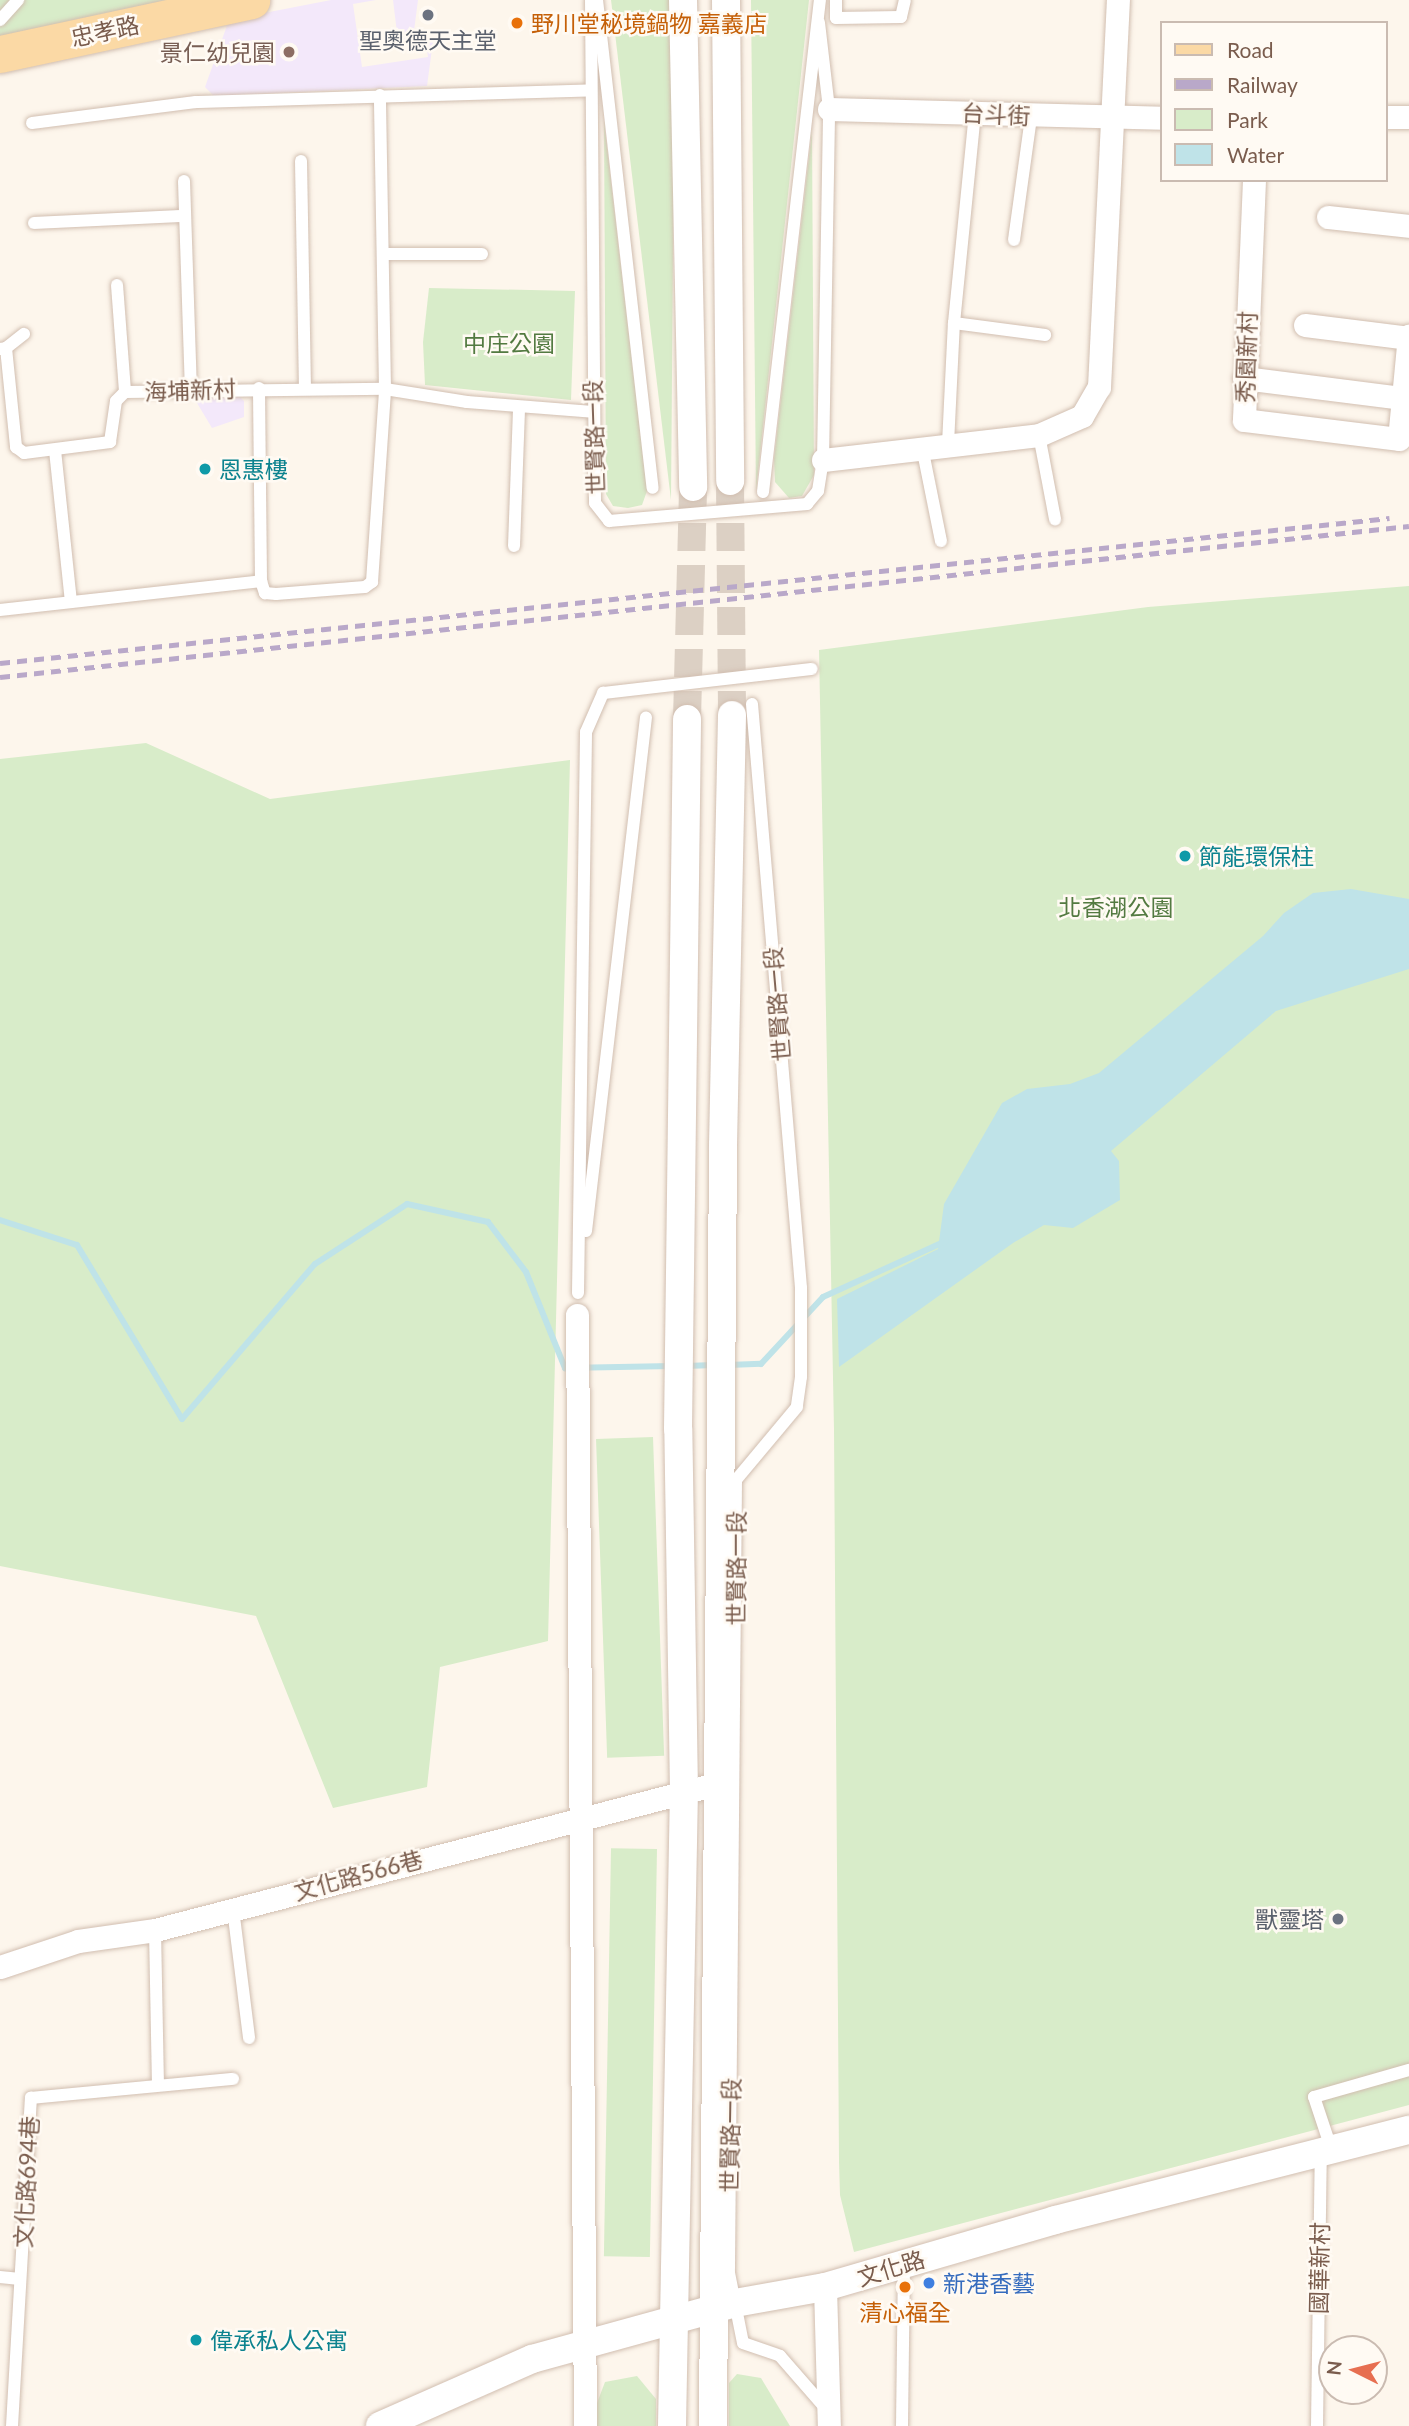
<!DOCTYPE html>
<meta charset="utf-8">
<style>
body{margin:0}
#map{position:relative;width:1409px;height:2426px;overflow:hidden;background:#fdf6ec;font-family:Lato,"Noto Sans TC",sans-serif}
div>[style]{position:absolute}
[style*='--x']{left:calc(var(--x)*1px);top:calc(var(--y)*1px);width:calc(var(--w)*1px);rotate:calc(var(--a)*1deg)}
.education>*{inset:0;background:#f3e8fa}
.green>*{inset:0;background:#d8ecc9;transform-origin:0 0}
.water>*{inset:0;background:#bfe3e8}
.stream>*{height:6px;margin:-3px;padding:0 3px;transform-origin:3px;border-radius:3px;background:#bfe3e8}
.tertiary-tunnel>*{height:28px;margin-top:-14px;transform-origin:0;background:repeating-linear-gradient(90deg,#dcd0c4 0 28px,transparent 0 42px)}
.roads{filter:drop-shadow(0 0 2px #d1beb0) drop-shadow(0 0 2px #d1beb0)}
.service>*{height:12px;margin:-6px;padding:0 6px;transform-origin:6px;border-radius:6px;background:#fff}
.minor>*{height:23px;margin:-11.5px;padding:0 11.5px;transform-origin:11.5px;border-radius:11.5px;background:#fff}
.tertiary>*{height:28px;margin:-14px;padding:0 14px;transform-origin:14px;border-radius:14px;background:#fff}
.primary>*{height:37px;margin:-18.5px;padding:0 18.5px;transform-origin:18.5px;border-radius:18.5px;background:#fbd9a5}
.rail>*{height:5px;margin-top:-2.5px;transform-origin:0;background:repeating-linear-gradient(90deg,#b9a8c9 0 10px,transparent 0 17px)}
.dots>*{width:19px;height:19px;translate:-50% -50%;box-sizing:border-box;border:4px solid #fffaf3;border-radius:50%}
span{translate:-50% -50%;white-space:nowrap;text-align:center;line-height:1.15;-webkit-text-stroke:5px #fffaf3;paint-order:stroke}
.food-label{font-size:23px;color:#c56008}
.left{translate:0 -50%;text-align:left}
.street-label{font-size:23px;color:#7a5c4d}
.worship-label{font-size:23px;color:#5b616d}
.right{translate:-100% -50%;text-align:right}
.education-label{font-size:23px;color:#785e54}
.park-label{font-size:23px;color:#537a41}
.culture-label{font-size:23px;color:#0d838f}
.shop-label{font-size:23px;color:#366cbe}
.legend{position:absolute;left:1160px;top:21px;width:228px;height:161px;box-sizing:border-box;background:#fffaf3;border:2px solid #cabbb1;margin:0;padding:9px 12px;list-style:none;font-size:21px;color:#7a5c4d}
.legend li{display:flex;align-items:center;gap:14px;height:35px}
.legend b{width:35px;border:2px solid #cabbb1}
.north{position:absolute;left:1318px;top:2335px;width:70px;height:70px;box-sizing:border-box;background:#fffaf3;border:2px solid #cabbb1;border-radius:50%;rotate:276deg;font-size:19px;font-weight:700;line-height:28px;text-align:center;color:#7a5c4d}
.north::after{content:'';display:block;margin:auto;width:24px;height:32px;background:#e76f51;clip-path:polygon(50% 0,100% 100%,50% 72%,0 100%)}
</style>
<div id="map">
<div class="education">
<div style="clip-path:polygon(331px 0,376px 0,353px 4px,362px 67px,428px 57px,425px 37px,398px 41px,393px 0,418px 0,414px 31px,434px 34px,427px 86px,214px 96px,205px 87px,229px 20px)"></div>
<div style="clip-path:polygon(236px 393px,244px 401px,244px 417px,212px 428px,194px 398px)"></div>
</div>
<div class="green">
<div style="clip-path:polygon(0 0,200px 0,0 44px)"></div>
<div style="clip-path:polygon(611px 0,675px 0,671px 500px)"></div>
<div style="clip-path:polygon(751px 0,809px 0,756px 491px)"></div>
<div style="clip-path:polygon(604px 121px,647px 491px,642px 505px,628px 508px,613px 506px,606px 494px)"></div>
<div style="clip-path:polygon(812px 131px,814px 475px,802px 496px,789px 498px,775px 482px,774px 459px)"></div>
<div style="clip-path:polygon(429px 288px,575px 291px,571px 400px,425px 385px,423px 342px)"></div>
<div style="clip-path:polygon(1409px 586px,1409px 2105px,854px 2252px,840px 2195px,839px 2162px,834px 1430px,819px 650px,1148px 607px)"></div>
<div style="clip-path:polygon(146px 743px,270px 799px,570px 760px,548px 1641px,440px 1667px,427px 1787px,333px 1808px,256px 1616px,0 1566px,0 759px)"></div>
<div style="left:653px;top:1437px;width:319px;height:57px;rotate:88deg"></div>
<div style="left:657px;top:1849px;width:408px;height:46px;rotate:91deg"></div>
<div style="clip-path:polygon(737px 2374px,761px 2378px,790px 2426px,729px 2426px,729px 2383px)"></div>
<div style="clip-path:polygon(637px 2376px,656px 2399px,656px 2426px,597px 2426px,597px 2403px,605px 2382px)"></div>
</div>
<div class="water">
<div style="clip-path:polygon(1351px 889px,1409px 899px,1409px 969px,1276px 1011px,1111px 1151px,1119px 1161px,1120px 1200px,1073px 1228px,1044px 1225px,1013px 1243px,839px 1367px,837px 1299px,938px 1249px,944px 1204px,1002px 1103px,1027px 1089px,1070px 1084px,1099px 1073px,1263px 936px,1284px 913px,1313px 893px)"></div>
</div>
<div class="stream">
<div style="--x:0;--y:1220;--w:81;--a:18"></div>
<div style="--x:77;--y:1245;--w:203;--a:58.9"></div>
<div style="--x:182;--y:1419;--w:204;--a:-49.4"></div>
<div style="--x:315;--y:1264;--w:110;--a:-33.1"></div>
<div style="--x:407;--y:1204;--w:83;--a:12.5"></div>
<div style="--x:488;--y:1222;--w:63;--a:52.8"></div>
<div style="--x:526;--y:1272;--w:104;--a:67.9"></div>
<div style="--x:565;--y:1368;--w:107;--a:-1.1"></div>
<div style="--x:728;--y:1365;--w:33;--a:-2"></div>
<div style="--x:761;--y:1364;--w:91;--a:-47.2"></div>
<div style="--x:823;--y:1297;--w:135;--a:-24.5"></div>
<div style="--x:686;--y:1366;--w:28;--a:-2"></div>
</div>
<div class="tertiary-tunnel">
<div style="--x:730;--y:481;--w:234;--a:89.5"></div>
<div style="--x:687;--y:719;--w:232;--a:-88.5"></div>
</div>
<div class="roads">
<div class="service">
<div style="--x:591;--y:0;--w:503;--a:89.54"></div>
<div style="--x:595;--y:503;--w:23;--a:52"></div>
<div style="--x:609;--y:521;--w:199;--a:-4.9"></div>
<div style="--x:807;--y:504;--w:17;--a:-50"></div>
<div style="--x:818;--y:491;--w:31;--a:-81"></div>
<div style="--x:823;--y:460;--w:351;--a:-89"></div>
<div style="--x:829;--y:109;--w:87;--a:-96.6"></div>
<div style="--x:597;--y:0;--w:491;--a:83.5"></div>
<div style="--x:836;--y:0;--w:18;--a:90"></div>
<div style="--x:836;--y:18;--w:65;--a:-0.9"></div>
<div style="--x:901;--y:17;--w:17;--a:-77"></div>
<div style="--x:0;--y:20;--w:27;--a:-48"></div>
<div style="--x:32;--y:123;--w:165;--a:-7.3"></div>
<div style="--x:196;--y:102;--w:394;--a:-1.7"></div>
<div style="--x:301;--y:161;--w:227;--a:89"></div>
<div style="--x:184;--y:181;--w:209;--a:88.1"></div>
<div style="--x:34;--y:223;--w:151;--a:-2.7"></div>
<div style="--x:1014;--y:240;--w:124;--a:-82.1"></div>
<div style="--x:383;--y:254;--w:99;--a:0"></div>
<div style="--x:117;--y:285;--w:107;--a:85.7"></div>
<div style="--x:954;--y:323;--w:92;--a:7.5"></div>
<div style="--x:6;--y:348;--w:23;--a:-38"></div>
<div style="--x:0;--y:349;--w:6;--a:-9"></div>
<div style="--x:6;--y:348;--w:100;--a:84.2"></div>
<div style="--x:16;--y:447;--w:10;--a:37"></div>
<div style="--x:24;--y:453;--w:87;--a:-7.3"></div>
<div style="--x:110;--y:442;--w:41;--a:-81.7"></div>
<div style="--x:116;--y:401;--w:13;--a:-45"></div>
<div style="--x:125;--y:392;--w:260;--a:-0.7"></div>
<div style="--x:385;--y:389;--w:83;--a:9"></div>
<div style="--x:467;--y:402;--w:126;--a:4.5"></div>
<div style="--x:1039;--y:435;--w:86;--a:79.2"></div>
<div style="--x:948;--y:444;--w:121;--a:-87.2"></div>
<div style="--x:954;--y:323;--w:212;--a:-84.3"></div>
<div style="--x:922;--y:447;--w:96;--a:78.6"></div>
<div style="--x:55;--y:450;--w:152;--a:84"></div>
<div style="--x:763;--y:492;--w:495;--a:-83.4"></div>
<div style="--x:514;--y:546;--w:138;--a:-87.9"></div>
<div style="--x:261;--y:581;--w:13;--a:72"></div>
<div style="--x:265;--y:593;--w:11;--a:5"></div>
<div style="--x:276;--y:594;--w:89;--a:-4.5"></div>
<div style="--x:365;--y:587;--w:9;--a:-36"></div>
<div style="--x:372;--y:582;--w:193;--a:-86.1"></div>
<div style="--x:385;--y:389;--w:294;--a:-91"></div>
<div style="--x:0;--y:610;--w:263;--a:-6.3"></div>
<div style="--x:261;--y:581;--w:193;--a:-90.6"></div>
<div style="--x:752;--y:704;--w:586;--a:85.2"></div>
<div style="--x:801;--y:1288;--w:89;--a:90"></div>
<div style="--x:801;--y:1377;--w:30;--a:98"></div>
<div style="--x:797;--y:1407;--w:95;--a:129.9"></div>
<div style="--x:736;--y:1480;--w:793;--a:90.51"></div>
<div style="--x:729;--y:2273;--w:71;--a:78.7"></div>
<div style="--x:743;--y:2343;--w:39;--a:19"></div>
<div style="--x:780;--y:2356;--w:73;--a:48.9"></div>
<div style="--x:586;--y:1231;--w:517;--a:-83.34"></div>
<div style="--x:578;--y:1293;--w:561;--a:-89.18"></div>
<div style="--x:586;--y:732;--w:43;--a:-66.4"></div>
<div style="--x:603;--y:693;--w:210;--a:-6.6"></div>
<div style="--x:233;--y:1909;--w:130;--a:82.9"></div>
<div style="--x:155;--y:1930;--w:153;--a:88.9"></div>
<div style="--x:1332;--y:2151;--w:57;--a:-108.4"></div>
<div style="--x:1314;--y:2097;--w:99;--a:-15.9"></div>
<div style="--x:0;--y:2277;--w:20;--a:6"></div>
<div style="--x:12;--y:2426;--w:329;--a:-86.7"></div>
<div style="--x:31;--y:2098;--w:203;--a:-5.4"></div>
<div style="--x:902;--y:2426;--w:163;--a:-89.3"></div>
<div style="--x:1317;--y:2426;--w:274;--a:-89.2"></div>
</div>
<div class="minor">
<div style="--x:829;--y:109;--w:333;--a:1.5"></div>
<div style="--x:1386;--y:117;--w:23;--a:0"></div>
<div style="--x:1254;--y:180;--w:240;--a:92.4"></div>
<div style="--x:1244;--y:420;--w:156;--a:7"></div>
<div style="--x:1399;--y:439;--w:104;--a:-84.5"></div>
<div style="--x:1328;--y:217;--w:81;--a:6.3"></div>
<div style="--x:1305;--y:325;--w:105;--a:7.1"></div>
<div style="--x:1244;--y:378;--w:160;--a:7.2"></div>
<div style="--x:823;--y:460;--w:217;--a:-6.6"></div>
<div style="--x:1039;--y:435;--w:47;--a:-23.8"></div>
<div style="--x:1082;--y:416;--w:34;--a:-60"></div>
<div style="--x:1099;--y:387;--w:387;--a:-87.2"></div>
<div style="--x:577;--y:1315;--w:1111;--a:89.59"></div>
<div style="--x:0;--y:1967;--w:82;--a:-18.4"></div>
<div style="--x:78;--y:1941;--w:78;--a:-8.1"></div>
<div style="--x:155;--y:1930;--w:580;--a:-14.59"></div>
<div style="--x:825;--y:2287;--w:139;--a:88.4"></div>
</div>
<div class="tertiary">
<div style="--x:683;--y:0;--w:487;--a:88.8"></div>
<div style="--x:726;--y:0;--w:481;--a:89.5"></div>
<div style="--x:380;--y:2426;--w:166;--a:-23.8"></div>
<div style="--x:532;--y:2359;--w:211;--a:-15.4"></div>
<div style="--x:735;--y:2303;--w:91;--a:-10.1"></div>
<div style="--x:825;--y:2287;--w:240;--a:-16.2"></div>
<div style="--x:1055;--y:2220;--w:365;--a:-14.3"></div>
<div style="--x:672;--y:2426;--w:634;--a:-88.92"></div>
<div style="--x:684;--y:1792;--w:363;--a:-90.9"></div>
<div style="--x:678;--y:1429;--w:710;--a:-89.27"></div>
<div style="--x:713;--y:2426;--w:1281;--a:-89.55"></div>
<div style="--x:723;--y:1145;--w:430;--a:-88.8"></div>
</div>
<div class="primary">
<div style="--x:0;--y:54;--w:257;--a:-12.1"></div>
</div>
</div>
<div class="rail">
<div style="--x:0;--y:663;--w:1397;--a:-5.96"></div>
<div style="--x:0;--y:677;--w:1417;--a:-6.12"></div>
</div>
<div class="dots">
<div style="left:428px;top:15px;background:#6b7280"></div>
<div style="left:517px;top:23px;background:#e8710a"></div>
<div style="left:289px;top:52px;background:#8d6e63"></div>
<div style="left:205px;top:469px;background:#0f9aa8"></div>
<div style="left:1185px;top:856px;background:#0f9aa8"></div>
<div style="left:1338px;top:1919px;background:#6b7280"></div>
<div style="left:929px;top:2283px;background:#3f7fe0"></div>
<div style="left:905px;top:2287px;background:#e8710a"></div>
<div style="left:196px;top:2340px;background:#0f9aa8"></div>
</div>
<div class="food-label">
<span class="left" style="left:531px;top:23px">野川堂秘境鍋物 嘉義店</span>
<span style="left:905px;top:2312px">清心福全</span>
</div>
<div class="street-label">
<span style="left:105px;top:31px;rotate:-12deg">忠孝路</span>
<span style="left:996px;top:114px;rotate:3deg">台斗街</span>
<span style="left:1246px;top:357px;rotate:-88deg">秀園新村</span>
<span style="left:190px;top:390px;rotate:-2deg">海埔新村</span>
<span style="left:594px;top:437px;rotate:-92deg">世賢路一段</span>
<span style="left:777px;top:1004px;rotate:-95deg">世賢路一段</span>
<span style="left:736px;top:1568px;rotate:-90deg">世賢路一段</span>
<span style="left:358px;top:1875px;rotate:-15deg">文化路566巷</span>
<span style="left:730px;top:2135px;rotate:-89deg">世賢路一段</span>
<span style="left:26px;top:2182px;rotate:-87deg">文化路694巷</span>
<span style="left:891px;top:2268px;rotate:-17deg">文化路</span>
<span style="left:1319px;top:2268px;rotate:-89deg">國華新村</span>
</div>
<div class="worship-label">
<span style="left:428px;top:40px">聖奧德天主堂</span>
<span class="right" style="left:1324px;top:1919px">獸靈塔</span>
</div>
<div class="education-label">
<span class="right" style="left:275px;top:52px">景仁幼兒園</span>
</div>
<div class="park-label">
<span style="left:509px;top:343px">中庄公園</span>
<span style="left:1116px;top:907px">北香湖公園</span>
</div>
<div class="culture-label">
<span class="left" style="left:219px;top:469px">恩惠樓</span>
<span class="left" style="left:1199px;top:856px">節能環保柱</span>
<span class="left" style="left:210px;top:2340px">偉承私人公寓</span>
</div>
<div class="shop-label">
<span class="left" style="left:943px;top:2283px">新港香藝</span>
</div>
<ul class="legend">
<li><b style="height:9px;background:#fbd9a5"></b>Road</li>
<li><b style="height:9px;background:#b9a8c9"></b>Railway</li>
<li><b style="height:19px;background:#d8ecc9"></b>Park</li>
<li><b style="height:19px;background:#bfe3e8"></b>Water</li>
</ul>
<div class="north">N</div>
</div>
